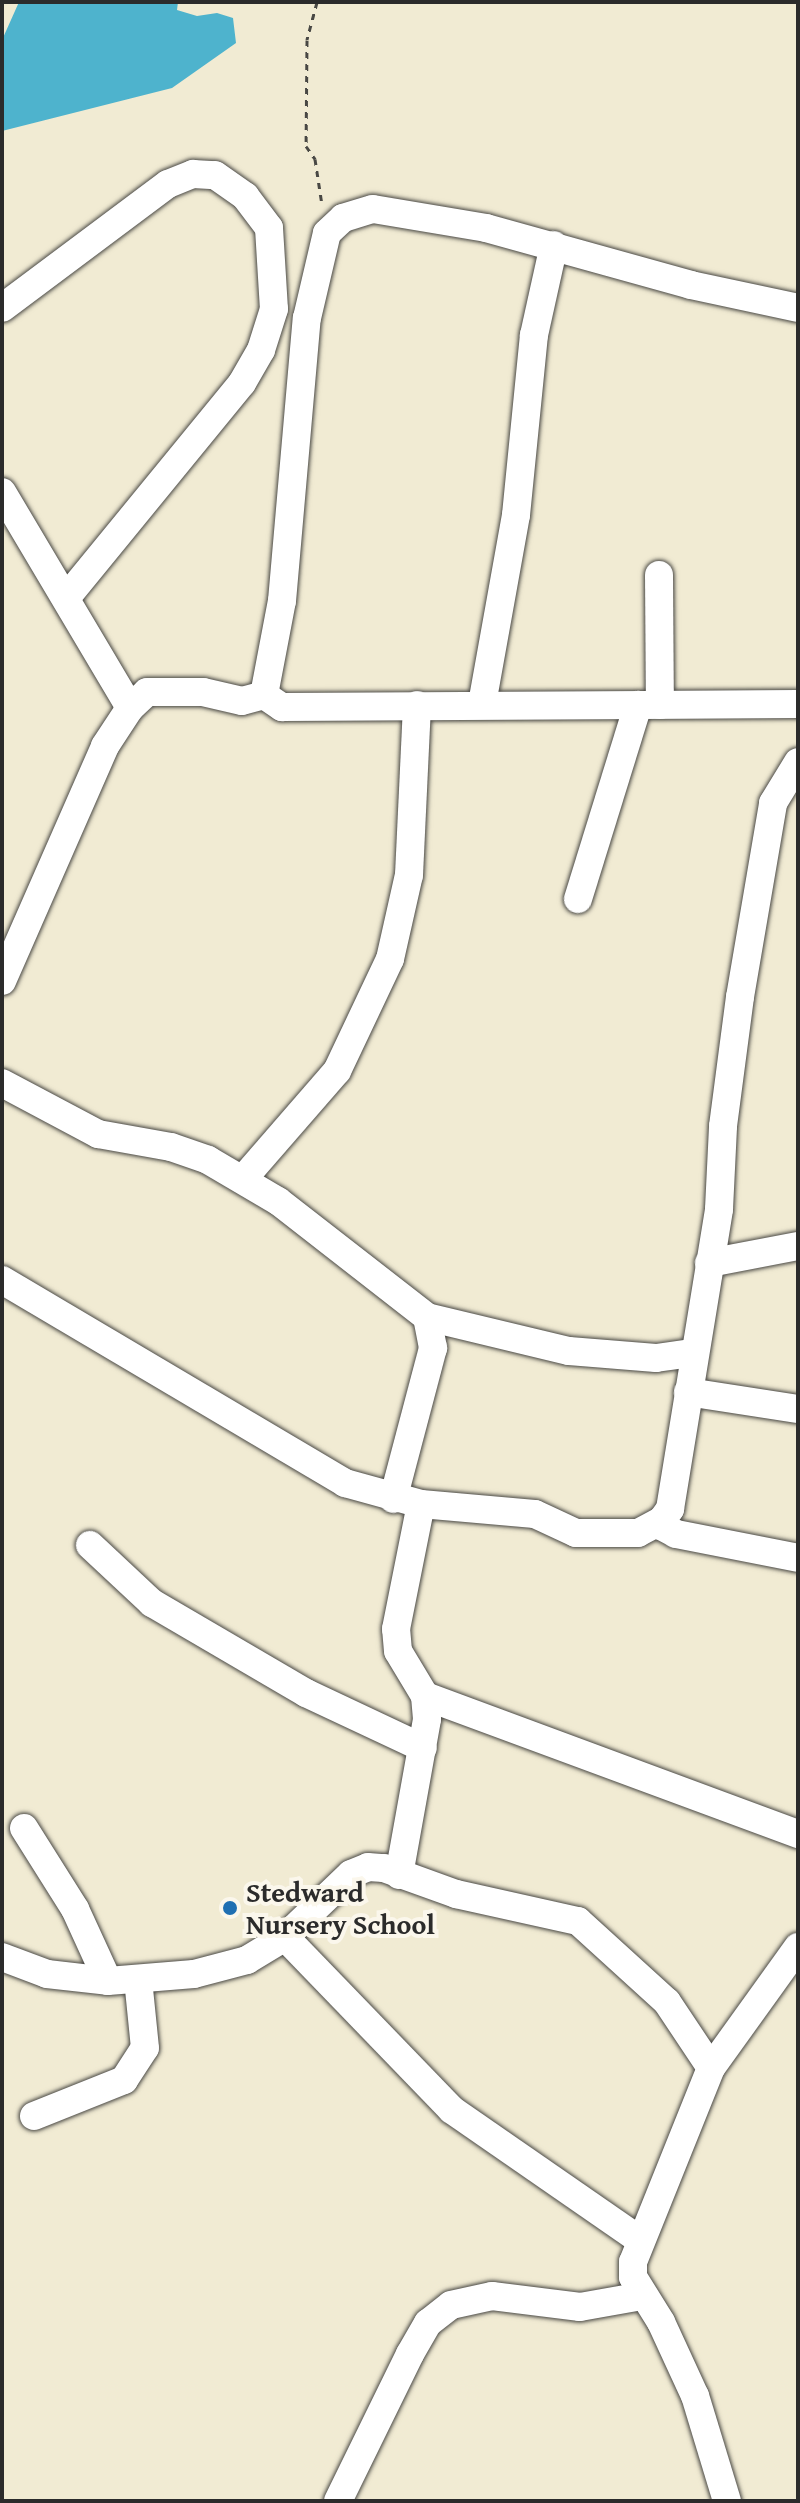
<!DOCTYPE html>
<style>
body{margin:0}
#map{position:relative;width:800px;height:2503px;overflow:hidden;background:#f1ebd3;font-family:"Gentium Book Plus",serif}
div>[style]{position:absolute}
[style*='--x']{left:calc(var(--x)*1px);top:calc(var(--y)*1px);width:calc(var(--w)*1px);rotate:calc(var(--a)*1deg)}
.water>*{inset:0;background:#4eb3cd}
.path>*{height:3px;margin-top:-1.5px;transform-origin:0;background:repeating-linear-gradient(90deg,#494844 0 6px,transparent 0 12px)}
.roads{filter:drop-shadow(0 0 2px #494844) drop-shadow(0 0 2px #494844)}
.minor>*{height:28px;margin:-14px;padding:0 14px;transform-origin:14px;border-radius:14px;background:#fff}
.dots>*{width:22px;height:22px;translate:-50% -50%;box-sizing:border-box;border:4px solid #fbf7ec;border-radius:50%}
span{translate:-50% -50%;white-space:nowrap;text-align:center;line-height:1.15;-webkit-text-stroke:8px #fbf7ec;paint-order:stroke}
.poi-label{font-size:28px;color:#2b2b2b;font-weight:700}
.left{translate:0 -50%;text-align:left}
.frame{position:absolute;inset:0;border:4px solid #2b2b2b;pointer-events:none}
</style>
<div id="map">
<div class="water">
<div style="clip-path:polygon(19px 2px,178px 2px,177px 10px,197px 16px,217px 13px,233px 18px,236px 43px,172px 88px,2px 131px,2px 40px)"></div>
</div>
<div class="path">
<div style="--x:317;--y:2;--w:39;--a:105"></div>
<div style="--x:307;--y:40;--w:106;--a:90.5"></div>
<div style="--x:306;--y:146;--w:16;--a:55"></div>
<div style="--x:315;--y:159;--w:47;--a:81.3"></div>
</div>
<div class="roads">
<div class="minor">
<div style="--x:2;--y:308;--w:207;--a:-36.8"></div>
<div style="--x:168;--y:184;--w:27;--a:-22"></div>
<div style="--x:193;--y:174;--w:22;--a:3"></div>
<div style="--x:215;--y:175;--w:37;--a:35"></div>
<div style="--x:245;--y:196;--w:40;--a:53"></div>
<div style="--x:269;--y:228;--w:81;--a:86.5"></div>
<div style="--x:274;--y:309;--w:43;--a:107.6"></div>
<div style="--x:261;--y:350;--w:38;--a:120"></div>
<div style="--x:242;--y:383;--w:276;--a:129.3"></div>
<div style="--x:2;--y:492;--w:251;--a:59.3"></div>
<div style="--x:659;--y:575;--w:130;--a:89.6"></div>
<div style="--x:264;--y:695;--w:96;--a:-79.2"></div>
<div style="--x:282;--y:601;--w:284;--a:-85"></div>
<div style="--x:307;--y:318;--w:87;--a:-76.8"></div>
<div style="--x:327;--y:233;--w:22;--a:-43"></div>
<div style="--x:343;--y:218;--w:31;--a:-17"></div>
<div style="--x:373;--y:209;--w:115;--a:9.5"></div>
<div style="--x:486;--y:228;--w:213;--a:15.5"></div>
<div style="--x:691;--y:285;--w:109;--a:12.1"></div>
<div style="--x:482;--y:704;--w:192;--a:-79.8"></div>
<div style="--x:516;--y:515;--w:181;--a:-84.3"></div>
<div style="--x:534;--y:335;--w:92;--a:-77.5"></div>
<div style="--x:578;--y:899;--w:203;--a:-72.8"></div>
<div style="--x:2;--y:981;--w:257;--a:-66.3"></div>
<div style="--x:105;--y:746;--w:45;--a:-56.7"></div>
<div style="--x:130;--y:708;--w:23;--a:-43"></div>
<div style="--x:147;--y:692;--w:56;--a:0"></div>
<div style="--x:203;--y:692;--w:40;--a:13"></div>
<div style="--x:242;--y:701;--w:23;--a:-15"></div>
<div style="--x:264;--y:695;--w:22;--a:34"></div>
<div style="--x:282;--y:707;--w:516;--a:-0.33"></div>
<div style="--x:2;--y:1083;--w:109;--a:28"></div>
<div style="--x:98;--y:1134;--w:74;--a:10.1"></div>
<div style="--x:171;--y:1147;--w:39;--a:19"></div>
<div style="--x:208;--y:1160;--w:81;--a:30.4"></div>
<div style="--x:278;--y:1201;--w:189;--a:37.9"></div>
<div style="--x:427;--y:1317;--w:32;--a:79"></div>
<div style="--x:433;--y:1348;--w:156;--a:104.8"></div>
<div style="--x:243;--y:1179;--w:143;--a:-49"></div>
<div style="--x:337;--y:1071;--w:124;--a:-64.7"></div>
<div style="--x:390;--y:959;--w:86;--a:-77.3"></div>
<div style="--x:409;--y:875;--w:170;--a:-87.3"></div>
<div style="--x:709;--y:1263;--w:91;--a:-10.8"></div>
<div style="--x:2;--y:1280;--w:399;--a:30.6"></div>
<div style="--x:345;--y:1483;--w:79;--a:15.4"></div>
<div style="--x:421;--y:1504;--w:114;--a:5"></div>
<div style="--x:535;--y:1514;--w:45;--a:24.9"></div>
<div style="--x:576;--y:1533;--w:62;--a:0"></div>
<div style="--x:638;--y:1533;--w:27;--a:-28"></div>
<div style="--x:662;--y:1520;--w:14;--a:-54"></div>
<div style="--x:670;--y:1509;--w:304;--a:-80.7"></div>
<div style="--x:719;--y:1209;--w:83;--a:-87.2"></div>
<div style="--x:723;--y:1126;--w:130;--a:-82.5"></div>
<div style="--x:740;--y:997;--w:197;--a:-80.3"></div>
<div style="--x:773;--y:803;--w:48;--a:-58.6"></div>
<div style="--x:427;--y:1317;--w:146;--a:13.5"></div>
<div style="--x:569;--y:1351;--w:87;--a:4.6"></div>
<div style="--x:656;--y:1358;--w:37;--a:-8"></div>
<div style="--x:688;--y:1392;--w:111;--a:8.8"></div>
<div style="--x:662;--y:1520;--w:6;--a:99"></div>
<div style="--x:661;--y:1526;--w:17;--a:28"></div>
<div style="--x:676;--y:1534;--w:124;--a:11.1"></div>
<div style="--x:90;--y:1545;--w:85;--a:43.1"></div>
<div style="--x:152;--y:1603;--w:178;--a:30.3"></div>
<div style="--x:306;--y:1693;--w:129;--a:25.2"></div>
<div style="--x:425;--y:1696;--w:398;--a:20.3"></div>
<div style="--x:24;--y:1828;--w:96;--a:57.8"></div>
<div style="--x:75;--y:1909;--w:79;--a:65.4"></div>
<div style="--x:399;--y:1875;--w:158;--a:-79.8"></div>
<div style="--x:427;--y:1719;--w:23;--a:-95"></div>
<div style="--x:425;--y:1696;--w:52;--a:-121"></div>
<div style="--x:398;--y:1651;--w:22;--a:-95"></div>
<div style="--x:396;--y:1629;--w:127;--a:-78.7"></div>
<div style="--x:285;--y:1937;--w:240;--a:46"></div>
<div style="--x:452;--y:2110;--w:229;--a:34.7"></div>
<div style="--x:2;--y:1957;--w:48;--a:20.7"></div>
<div style="--x:47;--y:1974;--w:61;--a:6.5"></div>
<div style="--x:108;--y:1981;--w:86;--a:-4.7"></div>
<div style="--x:194;--y:1974;--w:55;--a:-14.8"></div>
<div style="--x:247;--y:1960;--w:44;--a:-31.2"></div>
<div style="--x:285;--y:1937;--w:91;--a:-43.7"></div>
<div style="--x:351;--y:1874;--w:18;--a:-22"></div>
<div style="--x:368;--y:1867;--w:16;--a:4"></div>
<div style="--x:384;--y:1868;--w:77;--a:19.9"></div>
<div style="--x:456;--y:1894;--w:125;--a:12.5"></div>
<div style="--x:578;--y:1921;--w:120;--a:42.3"></div>
<div style="--x:667;--y:2002;--w:79;--a:56.3"></div>
<div style="--x:34;--y:2116;--w:97;--a:-21.8"></div>
<div style="--x:124;--y:2080;--w:38;--a:-57"></div>
<div style="--x:145;--y:2048;--w:69;--a:-95.8"></div>
<div style="--x:338;--y:2501;--w:164;--a:-63.9"></div>
<div style="--x:410;--y:2354;--w:36;--a:-60"></div>
<div style="--x:428;--y:2323;--w:29;--a:-38"></div>
<div style="--x:451;--y:2305;--w:42;--a:-12.4"></div>
<div style="--x:492;--y:2296;--w:89;--a:7.1"></div>
<div style="--x:580;--y:2307;--w:63;--a:-10.1"></div>
<div style="--x:727;--y:2501;--w:110;--a:-106.9"></div>
<div style="--x:695;--y:2396;--w:81;--a:-114.7"></div>
<div style="--x:661;--y:2322;--w:53;--a:-121.9"></div>
<div style="--x:633;--y:2277;--w:15;--a:-90"></div>
<div style="--x:633;--y:2262;--w:209;--a:-68.1"></div>
<div style="--x:711;--y:2068;--w:149;--a:-54.3"></div>
</div>
</div>
<div class="dots">
<div style="left:230px;top:1908px;background:#1f6fb2"></div>
</div>
<div class="poi-label">
<span class="left" style="left:246px;top:1908px">Stedward<br>Nursery School</span>
</div>
<div class="frame"></div>
</div>
